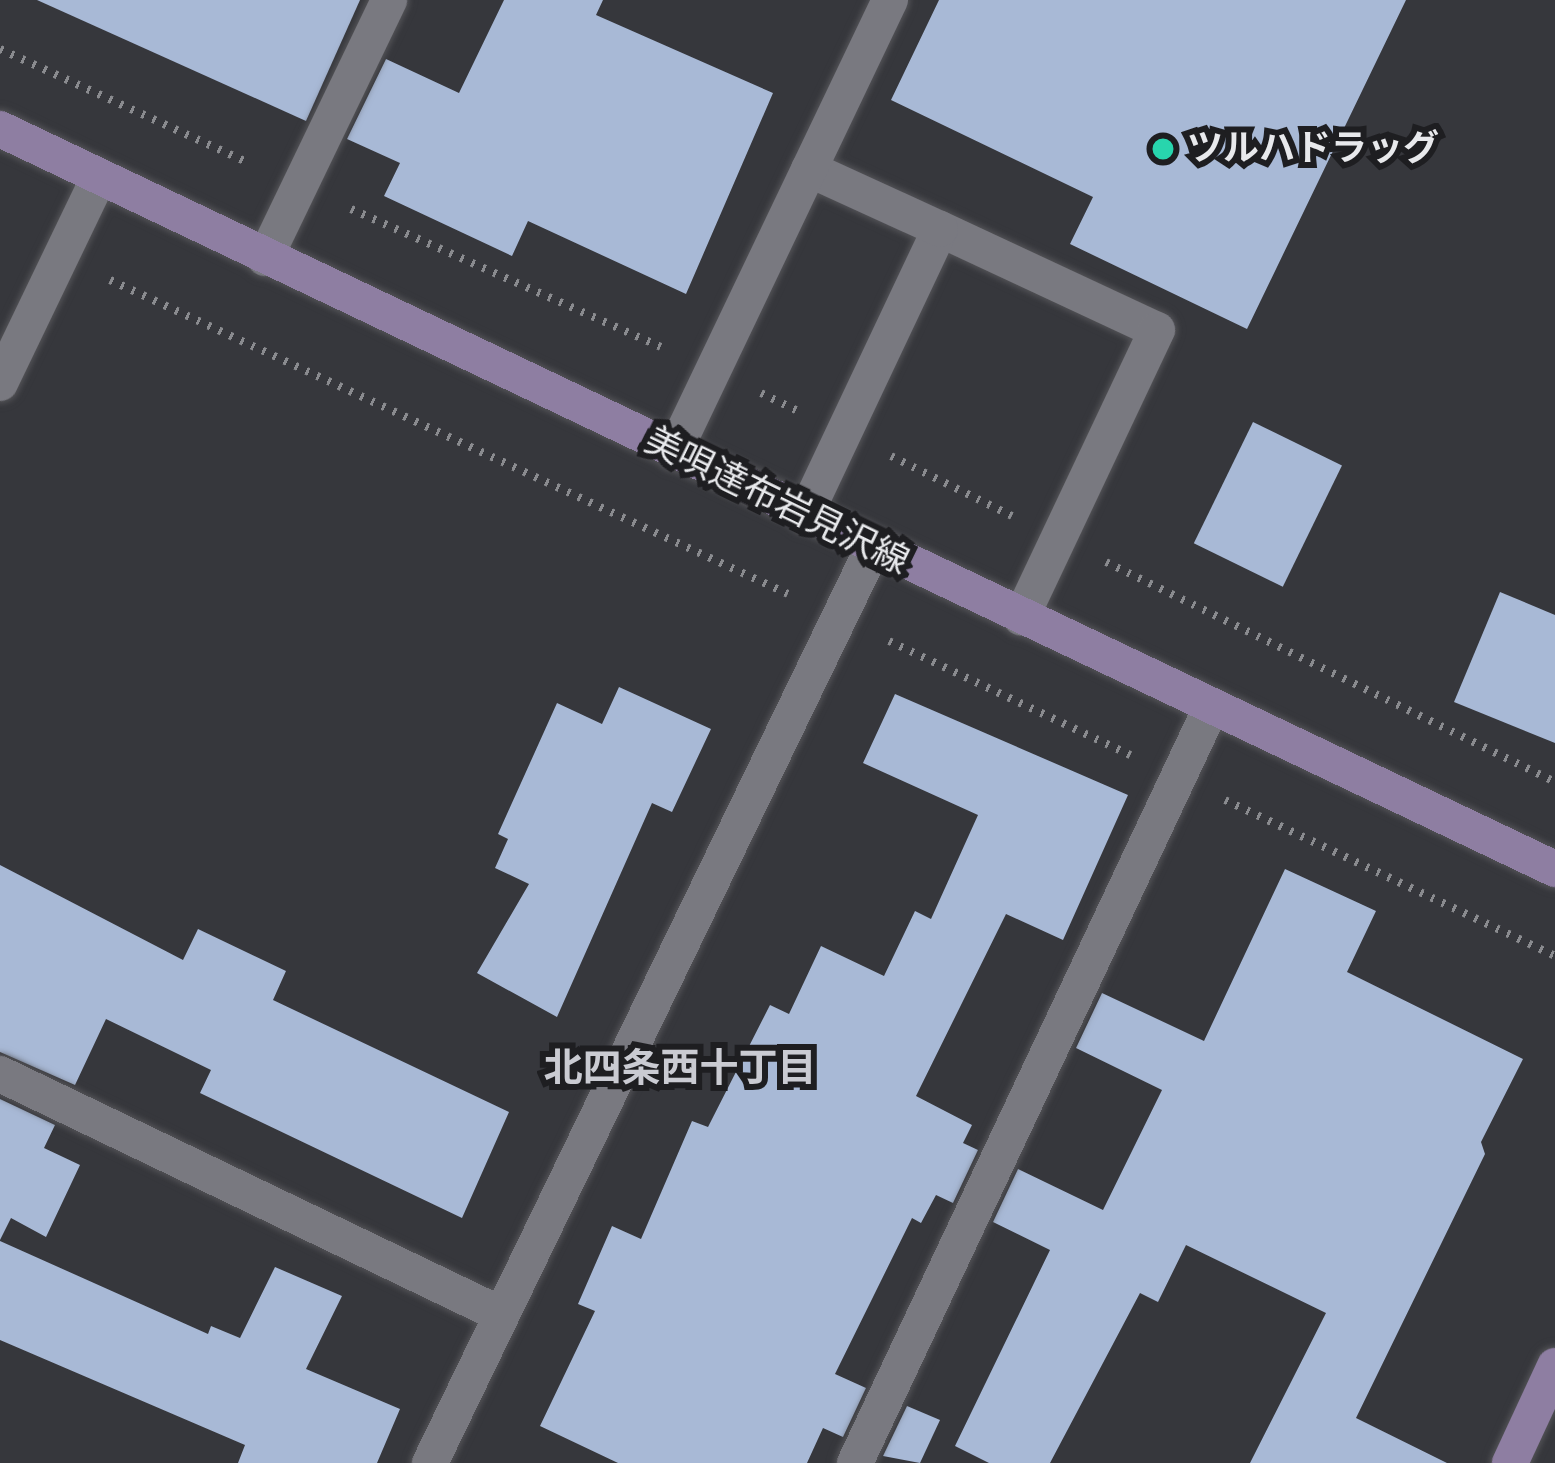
<!DOCTYPE html>
<meta charset="utf-8">
<style>
body{margin:0}
#map{position:relative;width:1555px;height:1463px;overflow:hidden;background:#36373c;font-family:"Space Grotesk","Noto Sans JP",sans-serif}
div>[style]{position:absolute}
[style*='--x']{left:calc(var(--x)*1px);top:calc(var(--y)*1px);width:calc(var(--w)*1px);rotate:calc(var(--a)*1deg)}
.building>*{inset:0;background:#a8b9d6;transform-origin:0 0}
.path>*{height:8px;margin-top:-4px;transform-origin:0;background:repeating-linear-gradient(90deg,#8a8b8f 0 3px,transparent 0 12px)}
.roads{filter:drop-shadow(0 0 3px #535357) drop-shadow(0 0 3px #535357)}
.lane>*{height:36px;margin:-18px;padding:0 18px;transform-origin:18px;border-radius:18px;background:#797980}
.street>*{height:36px;margin:-18px;padding:0 18px;transform-origin:18px;border-radius:18px;background:#797980}
.secondary>*{height:36px;margin:-18px;padding:0 18px;transform-origin:18px;border-radius:18px;background:#8e7ea2}
.dots>*{width:33px;height:33px;translate:-50% -50%;box-sizing:border-box;border:6px solid #1e1e21;border-radius:50%}
span{translate:-50% -50%;white-space:nowrap;text-align:center;line-height:1.15;-webkit-text-stroke:12px #1e1e21;paint-order:stroke}
.poi-label{font-size:36px;color:#e8e9ec;font-weight:700}
.left{translate:0 -50%;text-align:left}
.street-label{font-size:36px;color:#e8e9ec}
.neighbourhood-label{font-size:39px;color:#cacbd2;font-weight:700}
</style>
<div id="map">
<div class="building">
<div style="clip-path:polygon(37px 0,360px 0,306px 121px)"></div>
<div style="clip-path:polygon(504px 0,603px 0,596px 15px,773px 93px,686px 294px,528px 221px,512px 256px,384px 196px,400px 163px,347px 139px,386px 59px,459px 93px)"></div>
<div style="clip-path:polygon(939px 0,1406px 0,1247px 329px,1070px 244px,1093px 197px,891px 100px)"></div>
<div style="left:1253px;top:422px;width:99px;height:135px;rotate:26deg"></div>
<div style="clip-path:polygon(1500px 592px,1555px 615px,1555px 743px,1454px 702px)"></div>
<div style="clip-path:polygon(619px 687px,711px 729px,672px 812px,652px 803px,557px 1017px,477px 973px,529px 884px,495px 868px,508px 839px,498px 834px,557px 703px,602px 724px)"></div>
<div style="clip-path:polygon(895px 694px,1128px 795px,1063px 940px,1006px 914px,916px 1096px,972px 1125px,963px 1143px,978px 1150px,953px 1203px,936px 1195px,921px 1223px,912px 1218px,835px 1374px,866px 1388px,843px 1437px,823px 1428px,807px 1463px,618px 1463px,540px 1426px,595px 1311px,578px 1304px,612px 1226px,641px 1239px,692px 1121px,708px 1127px,770px 1005px,789px 1014px,821px 946px,884px 976px,915px 911px,931px 919px,978px 815px,863px 763px)"></div>
<div style="clip-path:polygon(0 865px,183px 960px,198px 929px,286px 971px,273px 1000px,509px 1112px,462px 1218px,200px 1093px,211px 1070px,106px 1019px,75px 1085px,0 1052px)"></div>
<div style="clip-path:polygon(1285px 869px,1376px 911px,1347px 972px,1523px 1059px,1481px 1142px,1485px 1154px,1356px 1418px,1447px 1463px,1250px 1463px,1326px 1313px,1186px 1245px,1158px 1302px,1140px 1293px,1050px 1463px,989px 1463px,955px 1446px,1050px 1250px,993px 1222px,1018px 1169px,1103px 1210px,1162px 1090px,1076px 1048px,1102px 993px,1204px 1041px)"></div>
<div style="clip-path:polygon(0 1099px,55px 1125px,44px 1148px,80px 1165px,46px 1237px,11px 1218px,0 1240px)"></div>
<div style="clip-path:polygon(0 1241px,208px 1334px,211px 1326px,240px 1338px,275px 1267px,342px 1296px,306px 1369px,400px 1409px,377px 1463px,238px 1463px,245px 1445px,0 1340px)"></div>
<div style="clip-path:polygon(907px 1406px,940px 1420px,920px 1463px,883px 1456px)"></div>
</div>
<div class="path">
<div style="--x:0;--y:49;--w:274;--a:24.6"></div>
<div style="--x:351;--y:209;--w:339;--a:24"></div>
<div style="--x:110;--y:280;--w:747;--a:24.85"></div>
<div style="--x:761;--y:393;--w:39;--a:26"></div>
<div style="--x:891;--y:456;--w:135;--a:26.4"></div>
<div style="--x:1106;--y:562;--w:500;--a:26.1"></div>
<div style="--x:889;--y:641;--w:267;--a:25.3"></div>
<div style="--x:1225;--y:800;--w:365;--a:25.3"></div>
</div>
<div class="roads">
<div class="lane">
<div style="--x:940;--y:229;--w:239;--a:25"></div>
<div style="--x:1157;--y:330;--w:318;--a:115.3"></div>
<div style="--x:0;--y:383;--w:229;--a:-64.3"></div>
<div style="--x:805;--y:515;--w:316;--a:-64.7"></div>
<div style="--x:940;--y:229;--w:144;--a:-155.4"></div>
<div style="--x:855;--y:1463;--w:835;--a:-64.76"></div>
</div>
<div class="street">
<div style="--x:265;--y:258;--w:286;--a:-64.3"></div>
<div style="--x:674;--y:452;--w:501;--a:-64.46"></div>
<div style="--x:0;--y:1074;--w:552;--a:25.64"></div>
<div style="--x:430;--y:1463;--w:1017;--a:-64.17"></div>
</div>
<div class="secondary">
<div style="--x:0;--y:129;--w:1722;--a:25.45"></div>
<div style="--x:1510;--y:1463;--w:107;--a:-65.1"></div>
</div>
</div>
<div class="dots">
<div style="left:1163px;top:149px;background:#28d5ad"></div>
</div>
<div class="poi-label">
<span class="left" style="left:1187px;top:149px">ツルハドラッグ</span>
</div>
<div class="street-label">
<span style="left:777px;top:501px;rotate:26deg">美唄達布岩見沢線</span>
</div>
<div class="neighbourhood-label">
<span style="left:680px;top:1068px">北四条西十丁目</span>
</div>
</div>
